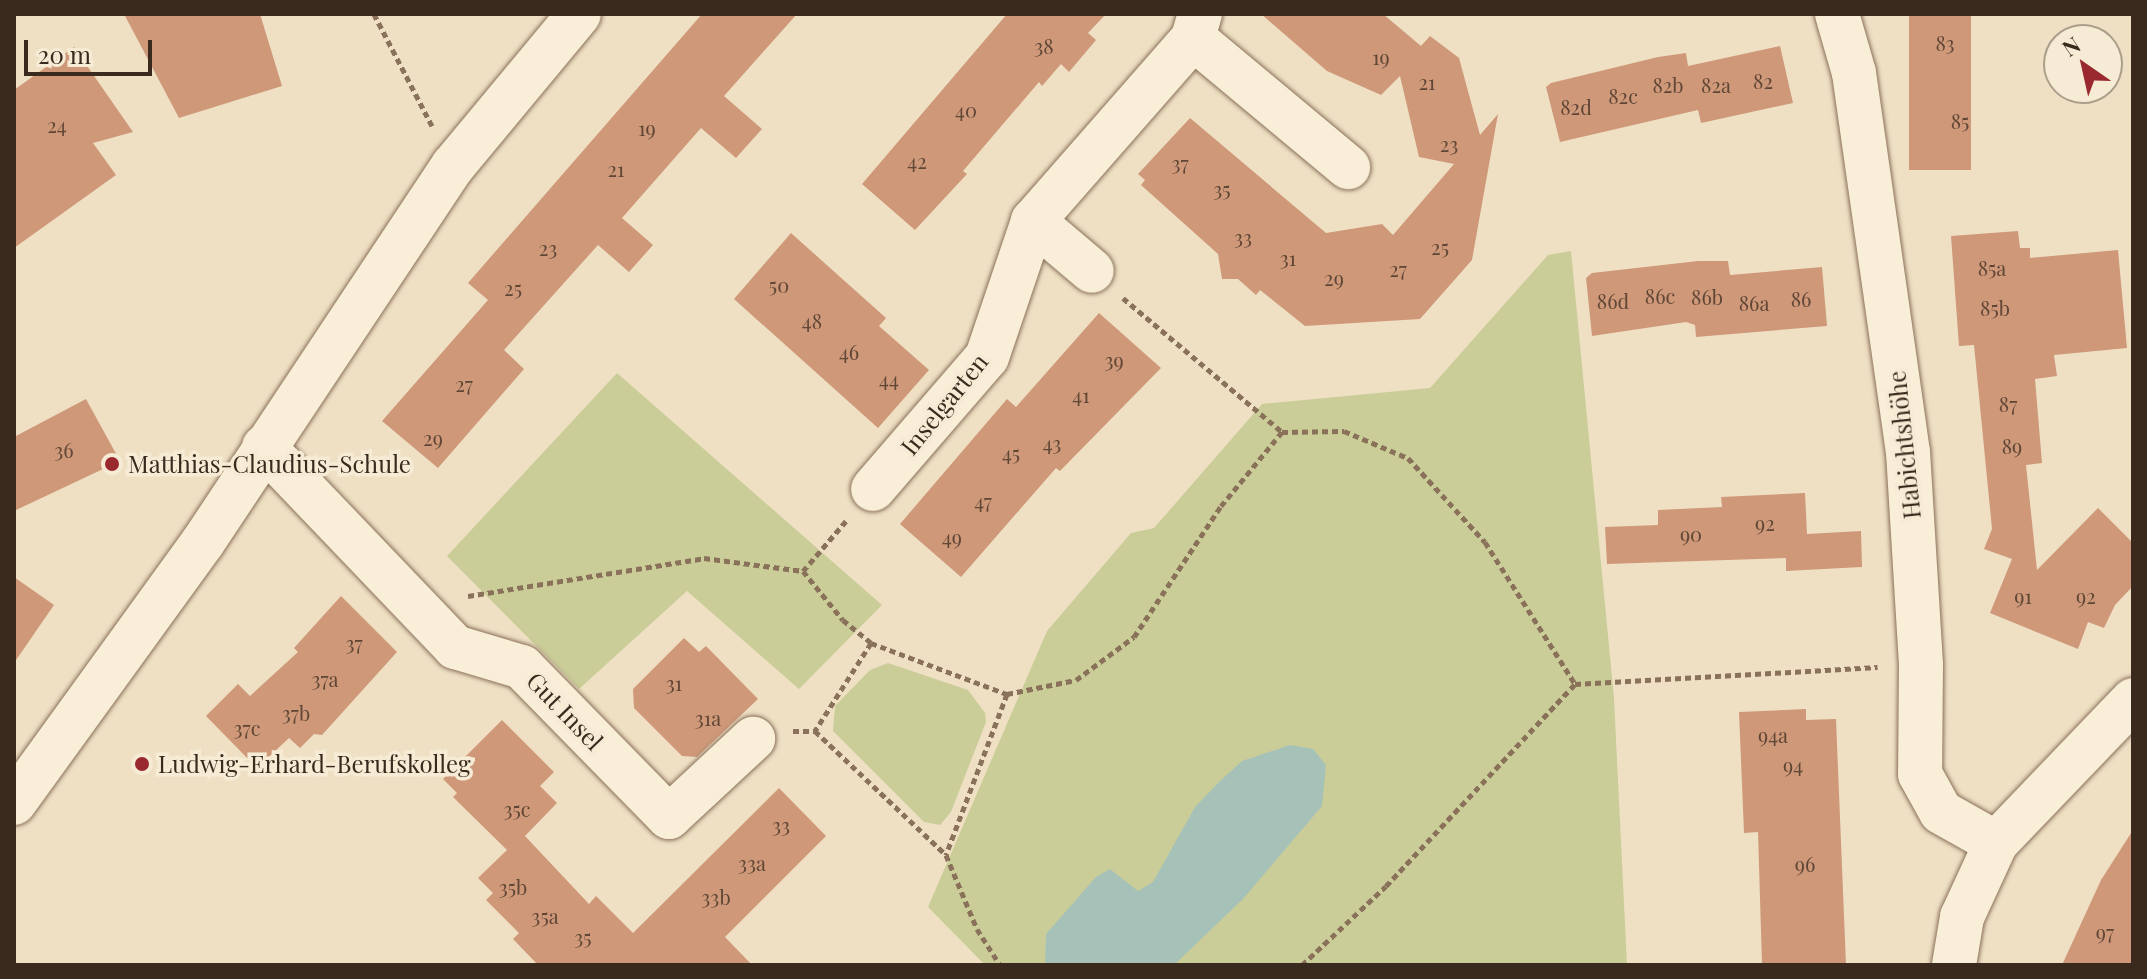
<!DOCTYPE html>
<meta charset="utf-8">
<style>
body{margin:0}
#map{position:relative;width:2147px;height:979px;overflow:hidden;background:#efe0c4;font-family:"Playfair Display",serif}
div>[style]{position:absolute}
[style*='--x']{left:calc(var(--x)*1px);top:calc(var(--y)*1px);width:calc(var(--w)*1px);rotate:calc(var(--a)*1deg)}
.green>*{inset:0;background:#cacd98}
.water>*{inset:0;background:#a6c2b8}
.building>*{inset:0;background:#ce9879;transform-origin:0 0}
.path>*{height:5px;margin-top:-2.5px;transform-origin:0;background:repeating-linear-gradient(90deg,#8a715a 0 6px,transparent 0 10px)}
.roads{filter:drop-shadow(0 0 2px #8a715a) drop-shadow(0 0 2px #8a715a)}
.minor>*{height:44px;margin:-22px;padding:0 22px;transform-origin:22px;border-radius:22px;background:#f9eed7}
.dots>*{width:22px;height:22px;translate:-50% -50%;box-sizing:border-box;border:4px solid #f6ebd4;border-radius:50%}
span{translate:-50% -50%;white-space:nowrap;text-align:center;line-height:1.15;-webkit-text-stroke:7px #f6ebd4;paint-order:stroke}
.number-label{font-size:20px;color:#5f4635}
.number-label span{-webkit-text-stroke-width:0}
.street-label{font-size:24px;color:#3a2a1e}
.poi-label{font-size:24px;color:#3a2a1e}
.left{translate:0 -50%;text-align:left}
.frame{position:absolute;inset:0;border:16px solid #3a2a1e;pointer-events:none}
.north{position:absolute;left:2043px;top:24px;width:80px;height:80px;box-sizing:border-box;background:#f6ebd4;border:2px solid #ab9e8b;border-radius:50%;rotate:326deg;font-size:22px;font-weight:700;line-height:32px;text-align:center;color:#3a2a1e}
.north::after{content:'';display:block;margin:auto;width:28px;height:36px;background:#9a292f;clip-path:polygon(50% 0,100% 100%,50% 72%,0 100%)}
.scale{position:absolute;left:24px;top:40px;width:128px;height:36px;box-sizing:border-box;border:4px solid #3a2a1e;border-top:0;padding-left:10px;font-size:24px;line-height:28px;white-space:nowrap;color:#3a2a1e;-webkit-text-stroke:6px #f6ebd4;paint-order:stroke}
</style>
<div id="map">
<div class="green">
<div style="clip-path:polygon(1571px 251px,1614px 698px,1627px 965px,985px 965px,928px 907px,1047px 631px,1131px 533px,1154px 528px,1262px 404px,1430px 388px,1548px 255px)"></div>
<div style="clip-path:polygon(617px 373px,882px 605px,799px 689px,687px 591px,579px 689px,447px 556px)"></div>
<div style="clip-path:polygon(888px 663px,968px 690px,985px 713px,986px 722px,951px 812px,940px 825px,924px 822px,833px 731px,835px 706px,870px 670px)"></div>
</div>
<div class="water">
<div style="clip-path:polygon(1290px 745px,1313px 749px,1326px 765px,1322px 806px,1243px 899px,1174px 965px,1045px 965px,1046px 934px,1096px 877px,1110px 869px,1138px 891px,1153px 882px,1195px 807px,1220px 781px,1242px 761px)"></div>
</div>
<div class="building">
<div style="clip-path:polygon(124px 14px,260px 14px,282px 86px,179px 118px)"></div>
<div style="clip-path:polygon(702px 14px,797px 14px,724px 96px,762px 129px,736px 158px,701px 128px,622px 218px,653px 245px,629px 272px,598px 245px,504px 350px,524px 369px,438px 468px,382px 421px,488px 300px,468px 283px)"></div>
<div style="clip-path:polygon(1007px 14px,1106px 14px,1088px 33px,1096px 40px,1069px 72px,1061px 64px,1042px 86px,1039px 82px,963px 171px,967px 174px,915px 230px,862px 184px)"></div>
<div style="clip-path:polygon(1261px 14px,1383px 14px,1421px 46px,1430px 36px,1459px 58px,1480px 135px,1498px 114px,1472px 260px,1420px 319px,1305px 326px,1260px 290px,1256px 295px,1238px 279px,1222px 279px,1218px 254px,1141px 185px,1145px 180px,1138px 174px,1190px 118px,1326px 233px,1382px 224px,1393px 235px,1454px 164px,1419px 157px,1400px 76px,1381px 95px,1327px 71px)"></div>
<div style="left:1909px;top:14px;width:62px;height:156px"></div>
<div style="clip-path:polygon(1780px 46px,1793px 103px,1701px 123px,1698px 110px,1560px 142px,1546px 87px,1551px 83px,1658px 57px,1686px 53px,1688px 66px)"></div>
<div style="clip-path:polygon(74px 47px,133px 132px,93px 143px,116px 175px,14px 248px,14px 90px)"></div>
<div style="clip-path:polygon(2018px 231px,2020px 248px,2030px 248px,2030px 258px,2118px 250px,2127px 348px,2054px 355px,2057px 376px,2035px 379px,2042px 463px,2026px 465px,2037px 570px,2098px 508px,2133px 543px,2133px 586px,2115px 605px,2104px 628px,2088px 622px,2078px 649px,1990px 613px,2012px 559px,1984px 549px,1992px 529px,1974px 345px,1959px 346px,1951px 236px)"></div>
<div style="clip-path:polygon(791px 233px,886px 318px,879px 326px,929px 370px,878px 428px,734px 299px)"></div>
<div style="clip-path:polygon(1698px 261px,1728px 261px,1730px 275px,1822px 267px,1827px 326px,1696px 337px,1695px 325px,1686px 322px,1592px 336px,1586px 278px,1592px 273px)"></div>
<div style="clip-path:polygon(1099px 313px,1161px 368px,1060px 471px,1056px 468px,961px 577px,900px 524px,1007px 399px,1016px 407px)"></div>
<div style="clip-path:polygon(86px 399px,120px 461px,14px 511px,14px 437px)"></div>
<div style="clip-path:polygon(1805px 493px,1807px 534px,1861px 531px,1862px 567px,1786px 571px,1786px 558px,1607px 564px,1605px 527px,1658px 525px,1658px 510px,1722px 507px,1721px 497px)"></div>
<div style="clip-path:polygon(14px 577px,54px 605px,14px 663px)"></div>
<div style="clip-path:polygon(341px 596px,397px 652px,322px 735px,314px 734px,300px 748px,289px 738px,257px 768px,206px 716px,238px 684px,250px 696px,298px 652px,294px 648px)"></div>
<div style="clip-path:polygon(684px 638px,699px 652px,706px 646px,758px 699px,697px 757px,682px 756px,634px 708px,633px 689px)"></div>
<div style="clip-path:polygon(1806px 709px,1806px 720px,1836px 719px,1846px 965px,1762px 965px,1758px 832px,1744px 833px,1739px 712px)"></div>
<div style="clip-path:polygon(502px 720px,554px 772px,540px 786px,557px 803px,525px 836px,589px 904px,596px 896px,633px 933px,779px 788px,826px 836px,725px 937px,752px 965px,538px 965px,513px 939px,519px 933px,486px 900px,493px 893px,478px 878px,507px 850px,453px 797px,457px 793px,443px 779px)"></div>
<div style="clip-path:polygon(2133px 830px,2133px 965px,2062px 965px,2101px 880px)"></div>
</div>
<div class="path">
<div style="--x:374;--y:14;--w:126;--a:62.6"></div>
<div style="--x:1123;--y:298;--w:208;--a:40.1"></div>
<div style="--x:1282;--y:432;--w:62;--a:-0.9"></div>
<div style="--x:1344;--y:431;--w:69;--a:22.9"></div>
<div style="--x:1408;--y:458;--w:114;--a:47.5"></div>
<div style="--x:1485;--y:542;--w:168;--a:57.6"></div>
<div style="--x:846;--y:521;--w:66;--a:130.7"></div>
<div style="--x:803;--y:571;--w:63;--a:50.8"></div>
<div style="--x:843;--y:620;--w:36;--a:39"></div>
<div style="--x:871;--y:643;--w:145;--a:20.6"></div>
<div style="--x:1007;--y:694;--w:172;--a:110.8"></div>
<div style="--x:468;--y:596;--w:239;--a:-9.1"></div>
<div style="--x:704;--y:558;--w:100;--a:7.5"></div>
<div style="--x:871;--y:643;--w:104;--a:122.5"></div>
<div style="--x:815;--y:731;--w:180;--a:43.4"></div>
<div style="--x:946;--y:855;--w:80;--a:67.3"></div>
<div style="--x:977;--y:929;--w:43;--a:57.4"></div>
<div style="--x:1007;--y:694;--w:70;--a:-11.5"></div>
<div style="--x:1076;--y:680;--w:72;--a:-36.6"></div>
<div style="--x:1134;--y:637;--w:157;--a:-56.4"></div>
<div style="--x:1221;--y:506;--w:96;--a:-50.5"></div>
<div style="--x:793;--y:731;--w:22;--a:0"></div>
<div style="--x:1302;--y:965;--w:115;--a:-43.2"></div>
<div style="--x:1386;--y:886;--w:277;--a:-46.9"></div>
<div style="--x:1575;--y:684;--w:303;--a:-3.2"></div>
</div>
<div class="roads">
<div class="minor">
<div style="--x:1837;--y:14;--w:61;--a:73.9"></div>
<div style="--x:1854;--y:73;--w:383;--a:81.9"></div>
<div style="--x:1908;--y:452;--w:213;--a:86.5"></div>
<div style="--x:1921;--y:665;--w:109;--a:90.5"></div>
<div style="--x:1920;--y:774;--w:43;--a:61.1"></div>
<div style="--x:1941;--y:812;--w:63;--a:29.4"></div>
<div style="--x:1193;--y:38;--w:202;--a:39.8"></div>
<div style="--x:1033;--y:221;--w:77;--a:40.3"></div>
<div style="--x:264;--y:447;--w:277;--a:46.3"></div>
<div style="--x:455;--y:647;--w:70;--a:16.6"></div>
<div style="--x:522;--y:667;--w:210;--a:45.6"></div>
<div style="--x:669;--y:817;--w:115;--a:-42.9"></div>
<div style="--x:873;--y:489;--w:174;--a:-49.2"></div>
<div style="--x:987;--y:357;--w:144;--a:-71.3"></div>
<div style="--x:1033;--y:221;--w:243;--a:-48.8"></div>
<div style="--x:1193;--y:38;--w:25;--a:-74"></div>
<div style="--x:14;--y:803;--w:322;--a:-54.1"></div>
<div style="--x:203;--y:542;--w:452;--a:-56.4"></div>
<div style="--x:453;--y:166;--w:197;--a:-50.3"></div>
<div style="--x:1954;--y:965;--w:49;--a:-80.5"></div>
<div style="--x:1962;--y:917;--w:81;--a:-65.3"></div>
<div style="--x:1996;--y:843;--w:198;--a:-46.2"></div>
</div>
</div>
<div class="dots">
<div style="left:112px;top:464px;background:#9a292f"></div>
<div style="left:142px;top:764px;background:#9a292f"></div>
</div>
<div class="number-label">
<span style="left:1945px;top:42px">83</span>
<span style="left:1044px;top:45px">38</span>
<span style="left:1381px;top:56px">19</span>
<span style="left:1763px;top:80px">82</span>
<span style="left:1427px;top:81px">21</span>
<span style="left:1668px;top:84px">82b</span>
<span style="left:1716px;top:84px">82a</span>
<span style="left:1623px;top:95px">82c</span>
<span style="left:1576px;top:106px">82d</span>
<span style="left:966px;top:109px">40</span>
<span style="left:1960px;top:120px">85</span>
<span style="left:57px;top:124px">24</span>
<span style="left:647px;top:127px">19</span>
<span style="left:1449px;top:143px">23</span>
<span style="left:917px;top:160px">42</span>
<span style="left:1180px;top:162px">37</span>
<span style="left:616px;top:168px">21</span>
<span style="left:1222px;top:188px">35</span>
<span style="left:1243px;top:236px">33</span>
<span style="left:1440px;top:246px">25</span>
<span style="left:548px;top:247px">23</span>
<span style="left:1288px;top:257px">31</span>
<span style="left:1992px;top:267px">85a</span>
<span style="left:1398px;top:268px">27</span>
<span style="left:1334px;top:277px">29</span>
<span style="left:779px;top:284px">50</span>
<span style="left:513px;top:287px">25</span>
<span style="left:1660px;top:295px">86c</span>
<span style="left:1707px;top:296px">86b</span>
<span style="left:1801px;top:298px">86</span>
<span style="left:1613px;top:300px">86d</span>
<span style="left:1754px;top:302px">86a</span>
<span style="left:1995px;top:307px">85b</span>
<span style="left:812px;top:320px">48</span>
<span style="left:849px;top:351px">46</span>
<span style="left:1114px;top:359px">39</span>
<span style="left:889px;top:378px">44</span>
<span style="left:464px;top:383px">27</span>
<span style="left:1081px;top:394px">41</span>
<span style="left:2008px;top:403px">87</span>
<span style="left:433px;top:437px">29</span>
<span style="left:1052px;top:442px">43</span>
<span style="left:2012px;top:445px">89</span>
<span style="left:64px;top:449px">36</span>
<span style="left:1011px;top:452px">45</span>
<span style="left:983px;top:500px">47</span>
<span style="left:1765px;top:522px">92</span>
<span style="left:1691px;top:533px">90</span>
<span style="left:952px;top:536px">49</span>
<span style="left:2023px;top:595px">91</span>
<span style="left:2086px;top:595px">92</span>
<span style="left:354px;top:642px">37</span>
<span style="left:325px;top:678px">37a</span>
<span style="left:674px;top:682px">31</span>
<span style="left:296px;top:712px">37b</span>
<span style="left:708px;top:717px">31a</span>
<span style="left:247px;top:727px">37c</span>
<span style="left:1773px;top:734px">94a</span>
<span style="left:1793px;top:764px">94</span>
<span style="left:517px;top:808px">35c</span>
<span style="left:781px;top:824px">33</span>
<span style="left:752px;top:862px">33a</span>
<span style="left:1805px;top:863px">96</span>
<span style="left:513px;top:886px">35b</span>
<span style="left:716px;top:896px">33b</span>
<span style="left:545px;top:915px">35a</span>
<span style="left:2105px;top:931px">97</span>
<span style="left:583px;top:936px">35</span>
</div>
<div class="street-label">
<span style="left:944px;top:404px;rotate:-51deg">Inselgarten</span>
<span style="left:1904px;top:445px;rotate:-96deg">Habichtshöhe</span>
<span style="left:565px;top:711px;rotate:46deg">Gut Insel</span>
</div>
<div class="poi-label">
<span class="left" style="left:128px;top:464px">Matthias-Claudius-Schule</span>
<span class="left" style="left:158px;top:764px">Ludwig-Erhard-Berufskolleg</span>
</div>
<div class="frame"></div>
<div class="north">N</div>
<div class="scale">20 m</div>
</div>
